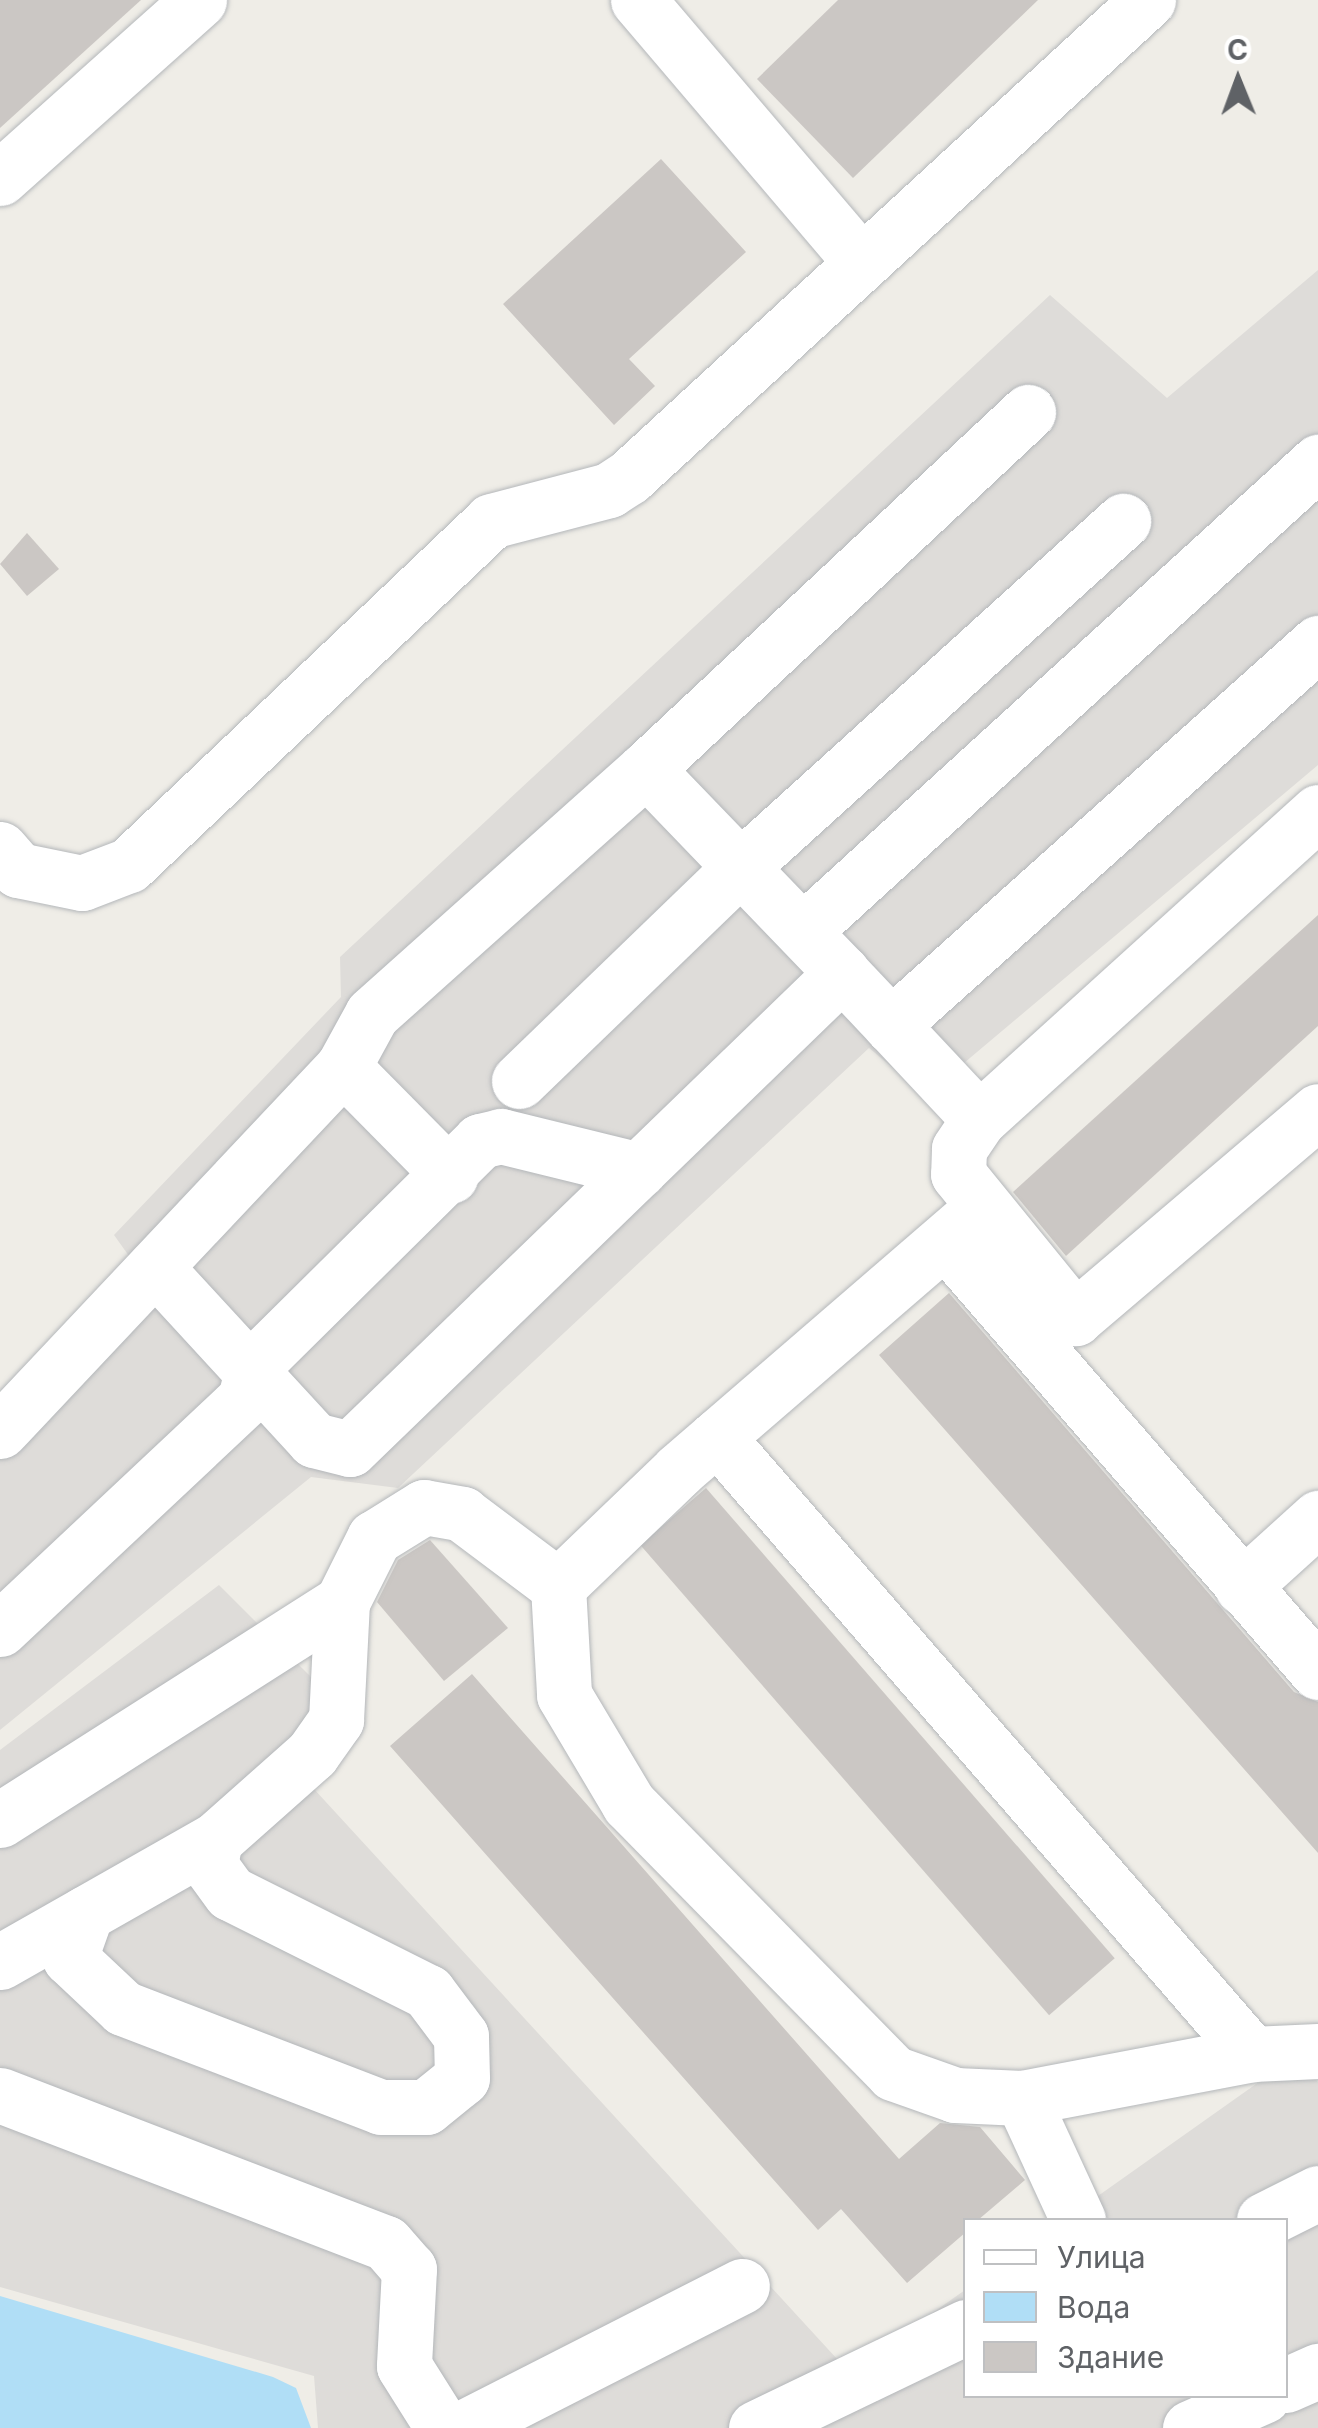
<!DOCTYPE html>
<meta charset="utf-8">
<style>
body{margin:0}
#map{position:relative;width:1318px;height:2428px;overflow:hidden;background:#efede7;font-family:Inter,sans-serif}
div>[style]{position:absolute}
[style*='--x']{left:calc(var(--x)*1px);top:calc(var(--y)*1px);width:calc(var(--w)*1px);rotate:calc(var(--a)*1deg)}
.industrial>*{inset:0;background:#dedcd9}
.water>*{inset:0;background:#b0def6}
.building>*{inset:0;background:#cbc7c4;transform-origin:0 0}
.roads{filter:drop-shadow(0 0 2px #b4b7ba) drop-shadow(0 0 2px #b4b7ba)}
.minor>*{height:55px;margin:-27.5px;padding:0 27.5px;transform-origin:27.5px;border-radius:27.5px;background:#fff}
span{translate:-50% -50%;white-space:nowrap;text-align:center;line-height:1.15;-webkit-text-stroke:8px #fff;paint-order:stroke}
.legend{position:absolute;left:963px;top:2218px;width:325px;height:180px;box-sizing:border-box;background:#fff;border:2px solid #bfc0c2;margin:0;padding:12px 18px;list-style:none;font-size:30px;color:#5f6266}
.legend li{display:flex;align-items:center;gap:20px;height:50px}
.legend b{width:50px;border:2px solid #bfc0c2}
.north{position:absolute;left:1188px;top:30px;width:100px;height:100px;-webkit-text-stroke:8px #fff;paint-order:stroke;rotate:359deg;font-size:28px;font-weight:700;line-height:40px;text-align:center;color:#5f6266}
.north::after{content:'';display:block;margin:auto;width:35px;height:45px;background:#5f6266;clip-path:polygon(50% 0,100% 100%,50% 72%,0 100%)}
</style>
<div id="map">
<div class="industrial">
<div style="clip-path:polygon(1318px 270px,1318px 765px,926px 1095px,869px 1048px,398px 1488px,311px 1477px,0 1730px,0 1427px,144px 1277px,114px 1235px,341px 997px,340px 957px,1050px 295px,1167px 398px)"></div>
<div style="clip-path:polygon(219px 1585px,339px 1705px,303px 1777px,849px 2372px,965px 2290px,966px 2396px,1286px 2396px,1286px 2220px,1064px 2220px,1293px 2058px,1318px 2082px,1318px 2428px,318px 2428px,314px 2376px,0 2287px,0 1750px)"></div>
</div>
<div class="water">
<div style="clip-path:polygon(0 2296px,273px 2377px,296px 2388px,311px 2428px,0 2428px)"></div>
</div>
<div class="building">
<div style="clip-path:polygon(0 0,141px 0,0 128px)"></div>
<div style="clip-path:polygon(838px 0,1038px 0,853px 178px,757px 79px)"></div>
<div style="clip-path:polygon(661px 159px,746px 252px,629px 359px,655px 386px,614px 425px,503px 304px)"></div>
<div style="clip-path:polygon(27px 533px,59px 569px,27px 596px,0 564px)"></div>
<div style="clip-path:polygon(1318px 915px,1318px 1026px,1066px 1256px,1013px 1192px)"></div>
<div style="clip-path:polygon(949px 1293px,1294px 1692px,1318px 1702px,1318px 1853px,879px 1355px)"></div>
<div style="left:706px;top:1488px;width:623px;height:87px;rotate:49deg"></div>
<div style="clip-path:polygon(430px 1540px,508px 1628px,444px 1681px,377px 1602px,398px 1560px)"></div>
<div style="clip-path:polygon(472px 1674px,899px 2159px,940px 2123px,980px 2127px,1025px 2180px,978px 2220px,966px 2220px,966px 2232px,907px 2283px,841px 2209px,818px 2230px,390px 1746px)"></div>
</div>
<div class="roads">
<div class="minor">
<div style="--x:638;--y:0;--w:345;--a:49.6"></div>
<div style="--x:0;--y:178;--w:267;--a:-41.8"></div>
<div style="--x:646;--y:769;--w:523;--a:-43.06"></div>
<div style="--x:1318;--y:812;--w:457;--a:137.8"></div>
<div style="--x:979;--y:1119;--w:36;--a:124"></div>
<div style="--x:959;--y:1149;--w:25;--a:92"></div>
<div style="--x:958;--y:1174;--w:186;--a:50.9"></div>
<div style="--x:1075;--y:1318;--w:319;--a:-40.4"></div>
<div style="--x:0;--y:849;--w:28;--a:49"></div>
<div style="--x:18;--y:870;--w:65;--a:11.5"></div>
<div style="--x:82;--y:883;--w:50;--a:-21"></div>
<div style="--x:129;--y:865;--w:499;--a:-43.5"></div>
<div style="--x:491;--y:521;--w:122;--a:-14.7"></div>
<div style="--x:609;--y:490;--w:24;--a:-33"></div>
<div style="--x:629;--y:477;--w:705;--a:-42.59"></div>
<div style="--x:803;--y:931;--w:697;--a:-42.32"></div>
<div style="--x:343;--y:1067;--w:153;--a:45.3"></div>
<div style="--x:519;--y:1081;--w:311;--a:-44"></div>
<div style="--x:743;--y:865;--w:513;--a:-42.15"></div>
<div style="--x:979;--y:1119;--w:129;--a:-133.1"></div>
<div style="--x:891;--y:1025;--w:573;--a:-41.82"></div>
<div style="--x:980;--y:1210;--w:398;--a:139.2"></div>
<div style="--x:679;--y:1470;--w:168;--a:136.2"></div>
<div style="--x:558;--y:1586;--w:109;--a:86.8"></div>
<div style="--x:564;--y:1695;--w:127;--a:59.2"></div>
<div style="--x:629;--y:1804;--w:377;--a:45.5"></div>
<div style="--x:893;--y:2073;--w:66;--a:19.5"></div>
<div style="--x:955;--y:2095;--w:67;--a:2.6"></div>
<div style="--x:1022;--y:2098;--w:234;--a:-10.8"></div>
<div style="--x:1252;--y:2054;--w:66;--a:-2.6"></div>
<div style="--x:945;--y:1241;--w:570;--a:49.13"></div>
<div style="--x:155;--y:1267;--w:235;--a:47.4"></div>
<div style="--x:314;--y:1440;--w:37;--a:14"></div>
<div style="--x:350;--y:1449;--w:685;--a:-44.05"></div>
<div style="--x:842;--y:973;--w:71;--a:46.7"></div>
<div style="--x:0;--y:1431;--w:500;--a:-46.7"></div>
<div style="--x:343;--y:1067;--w:60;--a:-61.3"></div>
<div style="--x:372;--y:1014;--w:368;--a:-41.8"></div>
<div style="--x:646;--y:769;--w:283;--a:46.1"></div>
<div style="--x:717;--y:1437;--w:817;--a:49.07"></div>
<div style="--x:1242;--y:1587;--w:103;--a:-42.2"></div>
<div style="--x:0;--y:1629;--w:336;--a:-43.2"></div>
<div style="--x:245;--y:1399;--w:34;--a:-76"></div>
<div style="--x:253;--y:1366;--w:320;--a:-44.7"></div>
<div style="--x:480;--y:1141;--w:22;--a:-13"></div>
<div style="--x:501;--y:1136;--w:142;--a:13.8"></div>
<div style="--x:0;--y:1820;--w:406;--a:-32.5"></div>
<div style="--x:86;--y:1913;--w:48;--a:109.6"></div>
<div style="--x:70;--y:1958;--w:73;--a:43.3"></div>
<div style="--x:123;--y:2008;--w:276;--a:21"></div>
<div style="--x:381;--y:2107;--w:45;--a:0"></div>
<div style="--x:426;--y:2107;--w:46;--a:-38.9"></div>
<div style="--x:462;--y:2078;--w:42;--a:-91.4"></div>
<div style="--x:461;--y:2036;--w:55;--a:-126.9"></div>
<div style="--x:428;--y:1992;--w:221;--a:-153.4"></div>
<div style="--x:230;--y:1893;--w:34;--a:-126"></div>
<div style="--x:210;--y:1865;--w:25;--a:-79"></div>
<div style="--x:0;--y:1962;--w:247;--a:-29.6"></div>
<div style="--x:215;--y:1840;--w:130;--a:-41.6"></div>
<div style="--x:312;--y:1754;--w:42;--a:-54.8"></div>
<div style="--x:336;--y:1720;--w:118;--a:-87.1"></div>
<div style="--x:342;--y:1602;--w:72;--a:-63.4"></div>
<div style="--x:374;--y:1538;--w:59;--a:-31.8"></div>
<div style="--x:424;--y:1507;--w:39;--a:10"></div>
<div style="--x:462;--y:1514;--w:120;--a:36.9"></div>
<div style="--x:0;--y:2095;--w:413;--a:21"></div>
<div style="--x:386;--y:2243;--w:35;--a:49"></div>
<div style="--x:409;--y:2269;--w:97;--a:93"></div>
<div style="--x:404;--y:2366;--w:73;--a:57.8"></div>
<div style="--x:1022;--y:2098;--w:134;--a:65.3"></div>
<div style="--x:1264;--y:2220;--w:60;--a:-26.6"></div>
<div style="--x:1286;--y:2385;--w:35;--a:-24"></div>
<div style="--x:463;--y:2428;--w:313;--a:-27"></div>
<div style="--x:756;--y:2428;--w:233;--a:-25.7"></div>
<div style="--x:1190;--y:2428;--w:80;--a:-23.7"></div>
</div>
</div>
<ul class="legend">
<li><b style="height:12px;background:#fff"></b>Улица</li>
<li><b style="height:28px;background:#b0def6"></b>Вода</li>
<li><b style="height:28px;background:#cbc7c4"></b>Здание</li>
</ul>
<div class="north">С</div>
</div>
